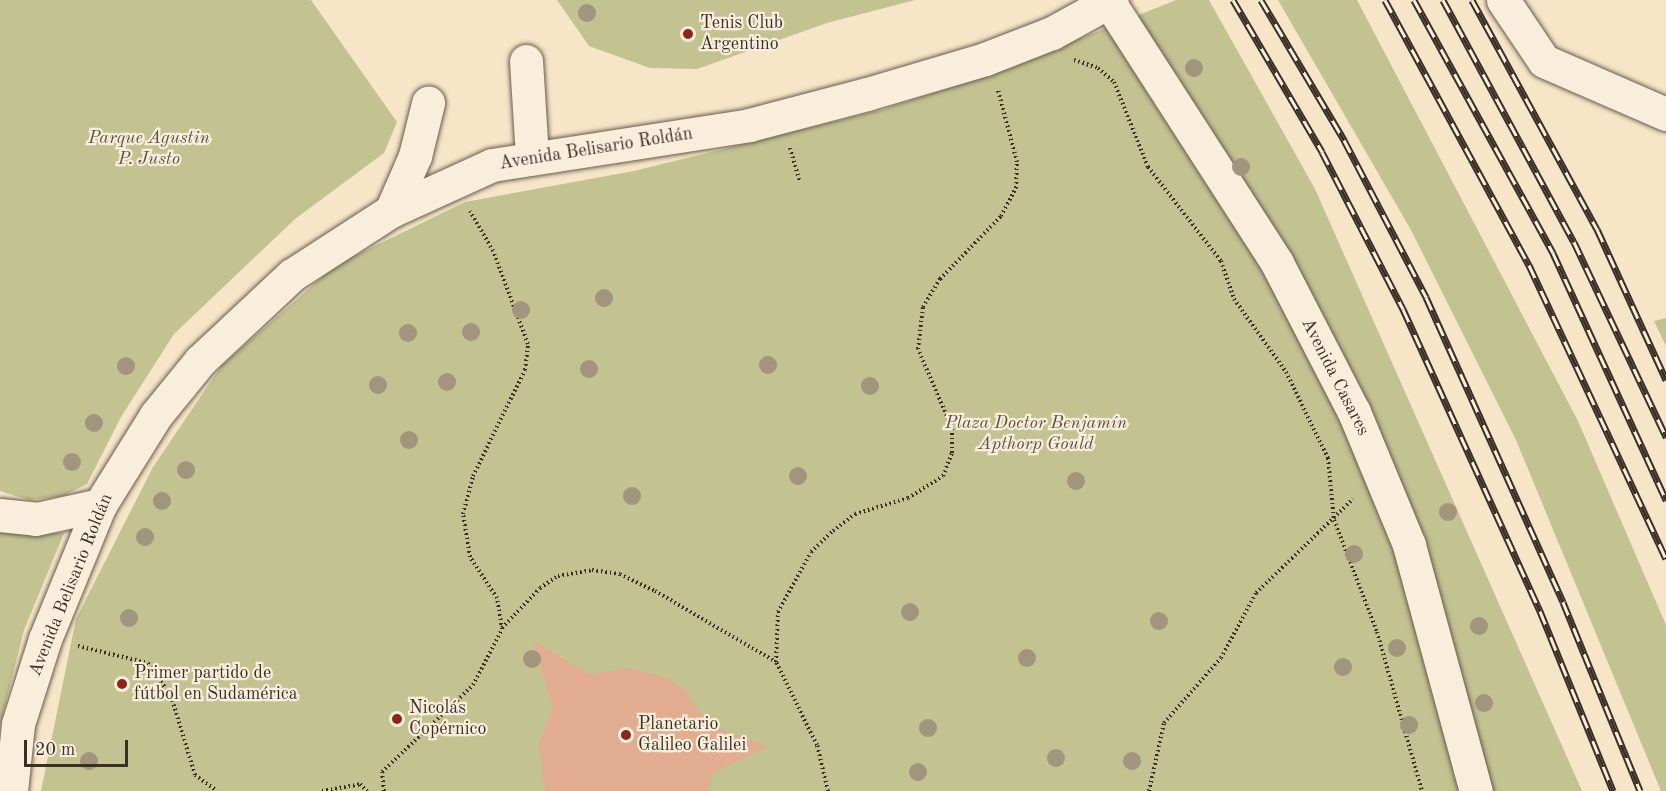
<!DOCTYPE html>
<meta charset="utf-8">
<style>
body{margin:0}
#map{position:relative;width:1666px;height:791px;overflow:hidden;background:#f6e5c7;font-family:"Old Standard TT",serif}
div>[style]{position:absolute}
[style*='--x']{left:calc(var(--x)*1px);top:calc(var(--y)*1px);width:calc(var(--w)*1px);rotate:calc(var(--a)*1deg)}
.green>*{inset:0;background:#c3c291}
.building>*{inset:0;background:#e1ac8f}
.path>*{height:4px;margin-top:-2px;transform-origin:0;background:repeating-linear-gradient(90deg,#392f26 0 1.5px,transparent 0 4.5px)}
.roads{filter:drop-shadow(0 0 2px #685c4e) drop-shadow(0 0 2px #685c4e)}
.minor>*{height:33px;margin:-16.5px;padding:0 16.5px;transform-origin:16.5px;border-radius:16.5px;background:#f9eedb}
.rail>*{height:7px;margin-top:-3.5px;transform-origin:0;background:repeating-linear-gradient(90deg,#f9eedb 0 14px,#392f26 0 28px);box-sizing:border-box;border-block:2px solid #392f26}
.trees>*{width:18px;height:18px;margin:-9px;border-radius:50%;background:#a1957d}
.dots>*{width:16px;height:16px;translate:-50% -50%;box-sizing:border-box;border:3px solid #f9eedb;border-radius:50%}
span{translate:-50% -50%;white-space:nowrap;text-align:center;line-height:1.15;-webkit-text-stroke:4.5px #f9eedb;paint-order:stroke}
.poi-label{font-size:18px;color:#392f26}
.left{translate:0 -50%;text-align:left}
.park-label{font-size:18px;color:#5c5441;font-style:italic}
.street-label{font-size:18px;color:#392f26}
.scale{position:absolute;left:24px;top:740px;width:104px;height:27px;box-sizing:border-box;border:3px solid #392f26;border-top:0;padding-left:8px;font-size:18px;line-height:21px;white-space:nowrap;color:#392f26;-webkit-text-stroke:4px #f9eedb;paint-order:stroke}
</style>
<div id="map">
<div class="green">
<div style="clip-path:polygon(0 0,311px 0,397px 122px,384px 153px,295px 219px,174px 334px,121px 417px,87px 484px,63px 496px,29px 500px,0 491px)"></div>
<div style="clip-path:polygon(557px 0,915px 0,827px 23px,697px 69px,650px 68px,589px 46px)"></div>
<div style="clip-path:polygon(1176px 0,1209px 0,1315px 189px,1582px 791px,41px 791px,76px 619px,153px 467px,222px 365px,336px 265px,465px 202px,634px 171px,881px 110px,992px 74px)"></div>
<div style="clip-path:polygon(1278px 0,1357px 0,1578px 421px,1666px 625px,1666px 791px,1661px 791px,1516px 440px,1411px 230px)"></div>
<div style="clip-path:polygon(1666px 318px,1666px 346px,1654px 321px)"></div>
<div style="clip-path:polygon(0 533px,64px 533px,24px 630px,0 726px)"></div>
</div>
<div class="building">
<div style="clip-path:polygon(533px 641px,592px 675px,627px 668px,668px 678px,686px 691px,708px 724px,769px 747px,713px 773px,708px 791px,545px 791px,539px 745px,553px 707px)"></div>
</div>
<div class="path">
<div style="--x:1074;--y:60;--w:25;--a:18"></div>
<div style="--x:1098;--y:68;--w:21;--a:41"></div>
<div style="--x:1114;--y:82;--w:92;--a:68.2"></div>
<div style="--x:1148;--y:167;--w:119;--a:52.2"></div>
<div style="--x:1221;--y:261;--w:40;--a:71.1"></div>
<div style="--x:1234;--y:299;--w:90;--a:54.5"></div>
<div style="--x:1286;--y:372;--w:96;--a:64"></div>
<div style="--x:1328;--y:458;--w:62;--a:84.5"></div>
<div style="--x:1334;--y:520;--w:120;--a:69"></div>
<div style="--x:1377;--y:632;--w:165;--a:74.2"></div>
<div style="--x:790;--y:148;--w:35;--a:74"></div>
<div style="--x:502;--y:628;--w:55;--a:-46.5"></div>
<div style="--x:540;--y:588;--w:22;--a:-34"></div>
<div style="--x:558;--y:576;--w:35;--a:-10"></div>
<div style="--x:592;--y:570;--w:28;--a:8"></div>
<div style="--x:620;--y:574;--w:39;--a:26"></div>
<div style="--x:655;--y:591;--w:140;--a:30.4"></div>
<div style="--x:78;--y:646;--w:72;--a:13.7"></div>
<div style="--x:148;--y:663;--w:40;--a:55.1"></div>
<div style="--x:171;--y:696;--w:83;--a:73.1"></div>
<div style="--x:195;--y:775;--w:27;--a:36"></div>
<div style="--x:322;--y:791;--w:39;--a:-10"></div>
<div style="--x:360;--y:784;--w:10;--a:45"></div>
<div style="--x:384;--y:791;--w:19;--a:-96"></div>
<div style="--x:382;--y:772;--w:126;--a:-43.7"></div>
<div style="--x:473;--y:685;--w:63;--a:-62.6"></div>
<div style="--x:502;--y:629;--w:31;--a:-99"></div>
<div style="--x:497;--y:598;--w:49;--a:-123.4"></div>
<div style="--x:470;--y:557;--w:44;--a:-99.2"></div>
<div style="--x:463;--y:514;--w:39;--a:-75"></div>
<div style="--x:473;--y:476;--w:118;--a:-63.9"></div>
<div style="--x:525;--y:370;--w:26;--a:-83"></div>
<div style="--x:528;--y:344;--w:99;--a:-110.6"></div>
<div style="--x:493;--y:251;--w:46;--a:-119.9"></div>
<div style="--x:828;--y:791;--w:47;--a:-103.4"></div>
<div style="--x:817;--y:745;--w:93;--a:-116.3"></div>
<div style="--x:776;--y:662;--w:50;--a:-87.7"></div>
<div style="--x:778;--y:612;--w:68;--a:-61.2"></div>
<div style="--x:811;--y:552;--w:30;--a:-44"></div>
<div style="--x:833;--y:531;--w:28;--a:-38"></div>
<div style="--x:855;--y:514;--w:55;--a:-16.8"></div>
<div style="--x:908;--y:498;--w:41;--a:-32.2"></div>
<div style="--x:943;--y:476;--w:25;--a:-69"></div>
<div style="--x:952;--y:453;--w:25;--a:-90"></div>
<div style="--x:952;--y:428;--w:86;--a:-113.3"></div>
<div style="--x:918;--y:349;--w:42;--a:-83.2"></div>
<div style="--x:923;--y:307;--w:33;--a:-59"></div>
<div style="--x:940;--y:279;--w:88;--a:-45.9"></div>
<div style="--x:1001;--y:216;--w:32;--a:-62"></div>
<div style="--x:1016;--y:188;--w:26;--a:-88"></div>
<div style="--x:1017;--y:162;--w:74;--a:-104.8"></div>
<div style="--x:1149;--y:791;--w:70;--a:-77.6"></div>
<div style="--x:1164;--y:723;--w:86;--a:-48.8"></div>
<div style="--x:1221;--y:658;--w:74;--a:-61.7"></div>
<div style="--x:1256;--y:593;--w:135;--a:-44.1"></div>
</div>
<div class="roads">
<div class="minor">
<div style="--x:1503;--y:0;--w:73;--a:56.1"></div>
<div style="--x:1544;--y:61;--w:133;--a:23.5"></div>
<div style="--x:1109;--y:2;--w:310;--a:57.2"></div>
<div style="--x:1277;--y:263;--w:168;--a:62.7"></div>
<div style="--x:1354;--y:412;--w:144;--a:67.5"></div>
<div style="--x:1409;--y:545;--w:255;--a:74.8"></div>
<div style="--x:526;--y:61;--w:95;--a:86.4"></div>
<div style="--x:391;--y:211;--w:60;--a:-66.4"></div>
<div style="--x:415;--y:156;--w:55;--a:-76.2"></div>
<div style="--x:0;--y:515;--w:36;--a:6"></div>
<div style="--x:36;--y:519;--w:66;--a:-12.3"></div>
<div style="--x:11;--y:791;--w:67;--a:-84"></div>
<div style="--x:18;--y:724;--w:89;--a:-72.4"></div>
<div style="--x:45;--y:639;--w:145;--a:-67.7"></div>
<div style="--x:100;--y:505;--w:106;--a:-58.1"></div>
<div style="--x:156;--y:415;--w:70;--a:-50.8"></div>
<div style="--x:200;--y:361;--w:126;--a:-43.1"></div>
<div style="--x:292;--y:275;--w:118;--a:-32.9"></div>
<div style="--x:391;--y:211;--w:111;--a:-24.5"></div>
<div style="--x:492;--y:165;--w:260;--a:-8.8"></div>
<div style="--x:749;--y:125;--w:122;--a:-14.7"></div>
<div style="--x:867;--y:94;--w:123;--a:-16.5"></div>
<div style="--x:985;--y:59;--w:72;--a:-21.2"></div>
<div style="--x:1052;--y:33;--w:68;--a:-28.8"></div>
</div>
</div>
<div class="rail">
<div style="--x:1233;--y:0;--w:176;--a:59.6"></div>
<div style="--x:1322;--y:152;--w:177;--a:62.7"></div>
<div style="--x:1403;--y:309;--w:332;--a:65.6"></div>
<div style="--x:1540;--y:611;--w:194;--a:67.9"></div>
<div style="--x:1261;--y:0;--w:163;--a:59.3"></div>
<div style="--x:1344;--y:140;--w:177;--a:62.4"></div>
<div style="--x:1426;--y:297;--w:334;--a:65.8"></div>
<div style="--x:1563;--y:602;--w:204;--a:67.8"></div>
<div style="--x:1385;--y:0;--w:302;--a:61.5"></div>
<div style="--x:1529;--y:265;--w:324;--a:65"></div>
<div style="--x:1414;--y:0;--w:289;--a:61.2"></div>
<div style="--x:1553;--y:253;--w:272;--a:65.4"></div>
<div style="--x:1443;--y:0;--w:275;--a:61.6"></div>
<div style="--x:1574;--y:242;--w:216;--a:64.7"></div>
<div style="--x:1472;--y:0;--w:261;--a:61.4"></div>
<div style="--x:1597;--y:229;--w:166;--a:65.4"></div>
</div>
<div class="trees">
<div style="left:587px;top:13px"></div>
<div style="left:1194px;top:68px"></div>
<div style="left:1241px;top:167px"></div>
<div style="left:604px;top:298px"></div>
<div style="left:521px;top:310px"></div>
<div style="left:471px;top:332px"></div>
<div style="left:408px;top:333px"></div>
<div style="left:768px;top:365px"></div>
<div style="left:126px;top:366px"></div>
<div style="left:589px;top:369px"></div>
<div style="left:447px;top:382px"></div>
<div style="left:378px;top:385px"></div>
<div style="left:870px;top:386px"></div>
<div style="left:94px;top:423px"></div>
<div style="left:409px;top:440px"></div>
<div style="left:72px;top:462px"></div>
<div style="left:186px;top:470px"></div>
<div style="left:798px;top:476px"></div>
<div style="left:1076px;top:481px"></div>
<div style="left:632px;top:496px"></div>
<div style="left:162px;top:501px"></div>
<div style="left:1448px;top:512px"></div>
<div style="left:145px;top:537px"></div>
<div style="left:1354px;top:554px"></div>
<div style="left:910px;top:612px"></div>
<div style="left:129px;top:618px"></div>
<div style="left:1159px;top:621px"></div>
<div style="left:1479px;top:626px"></div>
<div style="left:1397px;top:648px"></div>
<div style="left:1027px;top:658px"></div>
<div style="left:532px;top:659px"></div>
<div style="left:1343px;top:667px"></div>
<div style="left:1484px;top:703px"></div>
<div style="left:1409px;top:725px"></div>
<div style="left:928px;top:728px"></div>
<div style="left:1056px;top:758px"></div>
<div style="left:89px;top:761px"></div>
<div style="left:1132px;top:761px"></div>
<div style="left:918px;top:772px"></div>
</div>
<div class="dots">
<div style="left:688px;top:34px;background:#8f2418"></div>
<div style="left:122px;top:684px;background:#8f2418"></div>
<div style="left:397px;top:719px;background:#8f2418"></div>
<div style="left:626px;top:735px;background:#8f2418"></div>
</div>
<div class="poi-label">
<span class="left" style="left:700px;top:34px">Tenis Club<br>Argentino</span>
<span class="left" style="left:134px;top:684px">Primer partido de<br>fútbol en Sudamérica</span>
<span class="left" style="left:409px;top:719px">Nicolás<br>Copérnico</span>
<span class="left" style="left:638px;top:735px">Planetario<br>Galileo Galilei</span>
</div>
<div class="park-label">
<span style="left:149px;top:149px">Parque Agustin<br>P. Justo</span>
<span style="left:1036px;top:434px">Plaza Doctor Benjamín<br>Apthorp Gould</span>
</div>
<div class="street-label">
<span style="left:596px;top:149px;rotate:-9deg">Avenida Belisario Roldán</span>
<span style="left:1335px;top:377px;rotate:63deg">Avenida Casares</span>
<span style="left:71px;top:585px;rotate:-68deg">Avenida Belisario Roldán</span>
</div>
<div class="scale">20 m</div>
</div>
